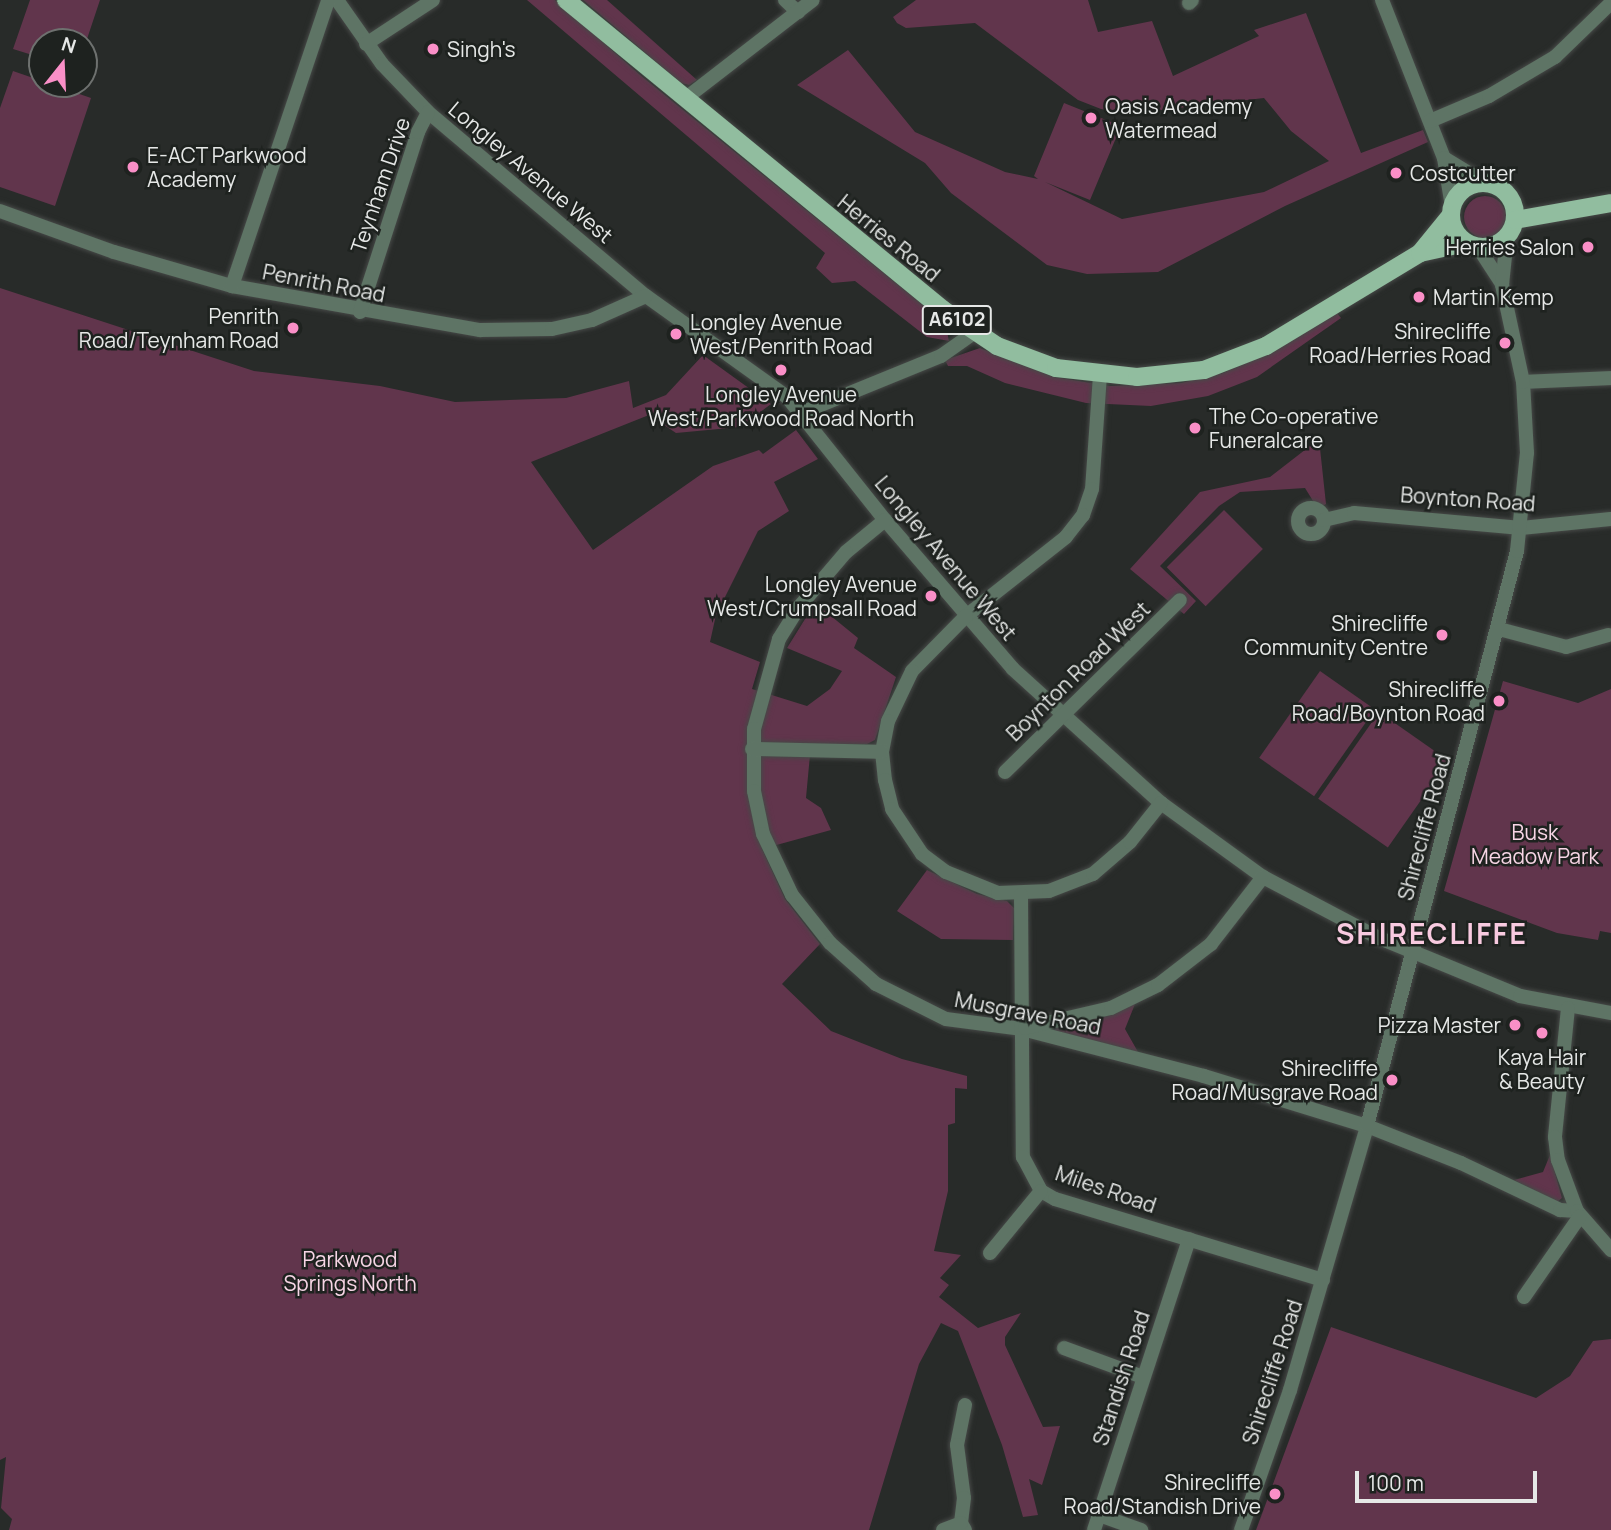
<!DOCTYPE html>
<style>
body{margin:0}
#map{position:relative;width:1611px;height:1530px;overflow:hidden;background:#282b29;font-family:Manrope,sans-serif}
div>[style]{position:absolute}
[style*='--x']{left:calc(var(--x)*1px);top:calc(var(--y)*1px);width:calc(var(--w)*1px);rotate:calc(var(--a)*1deg)}
.green>*{inset:0;background:#61354c;transform-origin:0 0}
.round{border-radius:50%}
.roads{filter:drop-shadow(0 0 2px #464947) drop-shadow(0 0 2px #464947)}
.minor>*{height:14px;margin:-7px;padding:0 7px;transform-origin:7px;border-radius:7px;background:#5e7465}
.minor>.ring{margin:-7px;padding:0;box-sizing:content-box;background:none;border:14px solid #5e7465;border-radius:50%}
.major>*{height:18px;margin:-9px;padding:0 9px;transform-origin:9px;border-radius:9px;background:#91bd9f}
.major>.ring{margin:-9px;padding:0;box-sizing:content-box;background:none;border:18px solid #91bd9f;border-radius:50%}
.dots>*{width:19px;height:19px;translate:-50% -50%;box-sizing:border-box;border:4px solid #1e221f;border-radius:50%}
span{translate:-50% -50%;white-space:nowrap;text-align:center;line-height:1.15;-webkit-text-stroke:5px #1e221f;paint-order:stroke}
.shield-label span{padding:2px 5px;background:#1e221f;border:2px solid;border-radius:5px;-webkit-text-stroke-width:0}
.shield-label{font-size:19px;color:#e6e8e7;font-weight:700}
.poi-label{font-size:21px;color:#e6e8e7}
.left{translate:0 -50%;text-align:left}
.right{translate:-100% -50%;text-align:right}
.street-label{font-size:21px;color:#e6e8e7}
.park-label{font-size:21px;color:#f7d5e5}
.district-label{font-size:28px;color:#f8cae0;font-weight:700;letter-spacing:2px}
.north{position:absolute;left:28px;top:28px;width:70px;height:70px;box-sizing:border-box;background:#1e221f;border:2px solid #6e716f;border-radius:50%;rotate:18deg;font-size:19px;font-weight:700;line-height:28px;text-align:center;color:#e6e8e7}
.north::after{content:'';display:block;margin:auto;width:24px;height:32px;background:#fa8fc7;clip-path:polygon(50% 0,100% 100%,50% 72%,0 100%)}
.scale{position:absolute;left:1355px;top:1471px;width:182px;height:32px;box-sizing:border-box;border:4px solid #e6e8e7;border-top:0;padding-left:9px;font-size:21px;line-height:24px;white-space:nowrap;color:#e6e8e7;-webkit-text-stroke:5px #1e221f;paint-order:stroke}
</style>
<div id="map">
<div class="green">
<div style="clip-path:polygon(30px 0,100px 0,84px 48px,84px 42px,42px 42px,42px 58px,13px 49px)"></div>
<div style="clip-path:polygon(527px 0,555px 0,639px 74px,945px 323px,949px 341px,927px 337px,855px 281px,832px 283px,816px 268px,825px 253px)"></div>
<div style="clip-path:polygon(583px 0,607px 0,697px 80px,689px 85px,681px 83px)"></div>
<div style="clip-path:polygon(916px 0,1088px 0,1098px 32px,1152px 21px,1173px 76px,1259px 36px,1254px 30px,1306px 13px,1361px 153px,1423px 130px,1428px 142px,1285px 206px,1158px 272px,1087px 274px,1047px 265px,951px 193px,925px 163px,797px 85px,848px 50px,915px 132px,1005px 172px,1038px 179px,1034px 176px,1064px 103px,1121px 126px,1090px 200px,1045px 182px,1122px 219px,1264px 192px,1329px 161px,1291px 131px,1264px 98px,1127px 114px,1101px 109px,1078px 100px,975px 23px,906px 28px,897px 23px,893px 17px)"></div>
<div style="clip-path:polygon(13px 71px,91px 98px,55px 206px,0 187px,0 108px)"></div>
<div class="round" style="left:1464px;top:196px;width:42px;height:42px"></div>
<div style="clip-path:polygon(0 288px,254px 371px,380px 386px,455px 402px,566px 398px,629px 381px,633px 408px,666px 395px,703px 355px,771px 404px,740px 427px,676px 433px,649px 415px,531px 462px,593px 550px,713px 466px,759px 450px,763px 454px,796px 430px,818px 459px,774px 482px,789px 511px,758px 531px,716px 615px,710px 642px,760px 662px,752px 689px,807px 706px,830px 689px,842px 671px,787px 648px,815px 603px,858px 638px,854px 648px,896px 677px,875px 740px,867px 744px,811px 744px,806px 798px,821px 808px,831px 830px,762px 849px,785px 899px,820px 944px,782px 984px,831px 1031px,902px 1059px,967px 1076px,967px 1089px,955px 1088px,955px 1123px,948px 1125px,948px 1191px,934px 1251px,961px 1255px,940px 1278px,949px 1285px,939px 1297px,978px 1328px,1021px 1313px,1005px 1337px,1005px 1345px,1043px 1427px,1060px 1426px,1042px 1485px,1029px 1479px,1038px 1515px,1023px 1517px,1002px 1445px,958px 1331px,941px 1323px,919px 1364px,869px 1530px,9px 1530px,12px 1519px,1px 1508px,6px 1457px,0 1460px)"></div>
<div style="clip-path:polygon(1336px 312px,1341px 318px,1257px 377px,1208px 396px,1151px 406px,1086px 403px,1005px 383px,967px 366px,948px 366px,945px 360px,980px 348px,1054px 377px,1110px 386px,1181px 383px,1223px 373px,1269px 353px)"></div>
<div style="clip-path:polygon(1319px 439px,1326px 504px,1318px 509px,1305px 488px,1240px 492px,1219px 506px,1160px 566px,1196px 601px,1184px 614px,1130px 569px,1200px 492px,1270px 477px)"></div>
<div style="left:1224px;top:510px;width:55px;height:81px;rotate:45deg"></div>
<div style="left:1320px;top:671px;width:67px;height:106px;rotate:35deg"></div>
<div style="clip-path:polygon(1503px 681px,1578px 703px,1611px 689px,1611px 933px,1600px 931px,1598px 940px,1557px 933px,1444px 891px)"></div>
<div style="left:1379px;top:712px;width:85px;height:106px;rotate:35deg"></div>
<div style="clip-path:polygon(927px 870px,977px 894px,1007px 901px,1014px 908px,1013px 940px,941px 939px,897px 911px)"></div>
<div style="clip-path:polygon(1135px 1004px,1125px 1029px,1138px 1052px,1055px 1031px,1055px 1027px)"></div>
<div style="clip-path:polygon(1550px 1155px,1562px 1198px,1557px 1202px,1514px 1180px,1543px 1172px)"></div>
<div style="clip-path:polygon(1331px 1327px,1536px 1398px,1570px 1376px,1593px 1341px,1611px 1339px,1611px 1530px,1256px 1530px)"></div>
</div>
<div class="roads">
<div class="minor">
<div style="--x:337;--y:0;--w:78;--a:54.9"></div>
<div style="--x:382;--y:64;--w:66;--a:46.2"></div>
<div style="--x:428;--y:112;--w:285;--a:40.2"></div>
<div style="--x:646;--y:296;--w:173;--a:35.6"></div>
<div style="--x:787;--y:397;--w:157;--a:51.5"></div>
<div style="--x:885;--y:520;--w:196;--a:49.3"></div>
<div style="--x:1013;--y:669;--w:200;--a:42.2"></div>
<div style="--x:1161;--y:803;--w:126;--a:36"></div>
<div style="--x:1263;--y:877;--w:129;--a:27.8"></div>
<div style="--x:1377;--y:937;--w:155;--a:22.4"></div>
<div style="--x:1520;--y:996;--w:93;--a:10.6"></div>
<div style="--x:785;--y:0;--w:18;--a:43"></div>
<div style="--x:1382;--y:0;--w:170;--a:68.6"></div>
<div style="--x:1444;--y:158;--w:50;--a:80.7"></div>
<div style="--x:1189;--y:3;--w:4;--a:-45"></div>
<div style="--x:366;--y:44;--w:80;--a:-33.3"></div>
<div style="--x:686;--y:98;--w:160;--a:-37.7"></div>
<div style="--x:1430;--y:121;--w:64;--a:-23"></div>
<div style="--x:1489;--y:96;--w:77;--a:-30.6"></div>
<div style="--x:1555;--y:57;--w:78;--a:-44"></div>
<div style="--x:1444;--y:158;--w:50;--a:31.2"></div>
<div style="--x:0;--y:211;--w:121;--a:19.8"></div>
<div style="--x:114;--y:252;--w:123;--a:16.1"></div>
<div style="--x:232;--y:286;--w:252;--a:10.1"></div>
<div style="--x:480;--y:330;--w:72;--a:-0.8"></div>
<div style="--x:552;--y:329;--w:41;--a:-12.7"></div>
<div style="--x:592;--y:320;--w:59;--a:-24"></div>
<div style="--x:1478;--y:247;--w:44;--a:57"></div>
<div style="--x:232;--y:286;--w:302;--a:-71.4"></div>
<div style="--x:360;--y:312;--w:189;--a:-72.1"></div>
<div style="--x:418;--y:132;--w:22;--a:-63"></div>
<div style="--x:1100;--y:375;--w:114;--a:94"></div>
<div style="--x:1092;--y:489;--w:28;--a:109"></div>
<div style="--x:1083;--y:515;--w:28;--a:128"></div>
<div style="--x:1066;--y:537;--w:127;--a:141.7"></div>
<div style="--x:966;--y:616;--w:77;--a:134.5"></div>
<div style="--x:912;--y:671;--w:55;--a:115.6"></div>
<div style="--x:888;--y:721;--w:32;--a:101"></div>
<div style="--x:882;--y:752;--w:28;--a:84"></div>
<div style="--x:885;--y:780;--w:30;--a:76"></div>
<div style="--x:892;--y:809;--w:54;--a:56.3"></div>
<div style="--x:922;--y:854;--w:30;--a:37"></div>
<div style="--x:946;--y:872;--w:56;--a:22"></div>
<div style="--x:998;--y:893;--w:51;--a:-2.2"></div>
<div style="--x:1049;--y:891;--w:47;--a:-21.1"></div>
<div style="--x:1093;--y:874;--w:49;--a:-40.9"></div>
<div style="--x:1130;--y:842;--w:50;--a:-51.5"></div>
<div style="--x:1523;--y:382;--w:88;--a:-2.6"></div>
<div style="--x:801;--y:413;--w:151;--a:-22.2"></div>
<div style="--x:941;--y:356;--w:42;--a:-35.2"></div>
<div class="ring" style="left:1298px;top:508px;width:12px;height:12px"></div>
<div style="--x:885;--y:520;--w:50;--a:140.6"></div>
<div style="--x:846;--y:552;--w:72;--a:130.5"></div>
<div style="--x:799;--y:607;--w:38;--a:122"></div>
<div style="--x:779;--y:639;--w:93;--a:105.5"></div>
<div style="--x:754;--y:729;--w:62;--a:90"></div>
<div style="--x:754;--y:791;--w:44;--a:78.2"></div>
<div style="--x:763;--y:834;--w:68;--a:64.6"></div>
<div style="--x:792;--y:895;--w:61;--a:51.6"></div>
<div style="--x:830;--y:943;--w:62;--a:41.7"></div>
<div style="--x:876;--y:984;--w:78;--a:26.6"></div>
<div style="--x:946;--y:1019;--w:77;--a:7.5"></div>
<div style="--x:1022;--y:1029;--w:188;--a:14.5"></div>
<div style="--x:1204;--y:1076;--w:170;--a:17.1"></div>
<div style="--x:1367;--y:1126;--w:101;--a:21.5"></div>
<div style="--x:1461;--y:1163;--w:110;--a:25.4"></div>
<div style="--x:1560;--y:1210;--w:17;--a:3"></div>
<div style="--x:1324;--y:520;--w:31;--a:-13"></div>
<div style="--x:1354;--y:513;--w:168;--a:5.1"></div>
<div style="--x:1521;--y:528;--w:90;--a:-5.7"></div>
<div style="--x:1499;--y:629;--w:69;--a:15"></div>
<div style="--x:1566;--y:647;--w:44;--a:-15.9"></div>
<div style="--x:752;--y:749;--w:130;--a:1.3"></div>
<div style="--x:1005;--y:772;--w:245;--a:-44.5"></div>
<div style="--x:1021;--y:895;--w:262;--a:89.6"></div>
<div style="--x:1023;--y:1157;--w:38;--a:62"></div>
<div style="--x:1041;--y:1191;--w:16;--a:30"></div>
<div style="--x:1055;--y:1199;--w:280;--a:16.8"></div>
<div style="--x:1568;--y:1008;--w:130;--a:95.8"></div>
<div style="--x:1555;--y:1137;--w:23;--a:83"></div>
<div style="--x:1558;--y:1160;--w:54;--a:69.6"></div>
<div style="--x:1577;--y:1211;--w:52;--a:48.9"></div>
<div style="--x:1025;--y:1028;--w:88;--a:-13.1"></div>
<div style="--x:1111;--y:1008;--w:52;--a:-26.1"></div>
<div style="--x:1158;--y:985;--w:67;--a:-37.7"></div>
<div style="--x:1211;--y:944;--w:85;--a:-52.2"></div>
<div style="--x:990;--y:1253;--w:80;--a:-50.6"></div>
<div style="--x:1524;--y:1297;--w:98;--a:-55.3"></div>
<div style="--x:1064;--y:1348;--w:84;--a:20.2"></div>
<div style="--x:965;--y:1405;--w:41;--a:101.3"></div>
<div style="--x:957;--y:1445;--w:53;--a:82.5"></div>
<div style="--x:964;--y:1498;--w:25;--a:97"></div>
<div style="--x:961;--y:1523;--w:8;--a:60"></div>
<div style="--x:1099;--y:1515;--w:45;--a:19.7"></div>
<div style="--x:943;--y:1530;--w:19;--a:-21"></div>
<div style="--x:1094;--y:1530;--w:306;--a:-71.9"></div>
<div style="--x:1241;--y:1530;--w:148;--a:-70.7"></div>
<div style="--x:1290;--y:1390;--w:275;--a:-73.7"></div>
<div style="--x:1367;--y:1126;--w:594;--a:-75.38"></div>
<div style="--x:1517;--y:551;--w:99;--a:-84.2"></div>
<div style="--x:1527;--y:453;--w:71;--a:-93.2"></div>
<div style="--x:1523;--y:382;--w:99;--a:-102.2"></div>
<div style="--x:1502;--y:285;--w:48;--a:-84.1"></div>
</div>
<div class="major">
<div style="--x:566;--y:0;--w:487;--a:39.4"></div>
<div style="--x:942;--y:309;--w:66;--a:33.9"></div>
<div style="--x:997;--y:346;--w:63;--a:20.4"></div>
<div style="--x:1056;--y:368;--w:81;--a:6.3"></div>
<div style="--x:1137;--y:377;--w:67;--a:-6"></div>
<div style="--x:1204;--y:370;--w:66;--a:-21.2"></div>
<div style="--x:1266;--y:346;--w:180;--a:-31.1"></div>
<div style="--x:1420;--y:253;--w:47;--a:-12.3"></div>
<div class="ring" style="left:1451px;top:183px;width:46px;height:46px"></div>
<div style="--x:1515;--y:220;--w:97;--a:-10"></div>
<div style="--x:1420;--y:253;--w:49;--a:-50.8"></div>
</div>
</div>
<div class="dots">
<div style="left:433px;top:49px;background:#fa8fc7"></div>
<div style="left:1091px;top:118px;background:#fa8fc7"></div>
<div style="left:133px;top:167px;background:#fa8fc7"></div>
<div style="left:1396px;top:173px;background:#fa8fc7"></div>
<div style="left:1588px;top:247px;background:#fa8fc7"></div>
<div style="left:1419px;top:297px;background:#fa8fc7"></div>
<div style="left:293px;top:328px;background:#fa8fc7"></div>
<div style="left:676px;top:334px;background:#fa8fc7"></div>
<div style="left:1505px;top:343px;background:#fa8fc7"></div>
<div style="left:781px;top:370px;background:#fa8fc7"></div>
<div style="left:1195px;top:428px;background:#fa8fc7"></div>
<div style="left:931px;top:596px;background:#fa8fc7"></div>
<div style="left:1442px;top:635px;background:#fa8fc7"></div>
<div style="left:1499px;top:701px;background:#fa8fc7"></div>
<div style="left:1515px;top:1025px;background:#fa8fc7"></div>
<div style="left:1542px;top:1033px;background:#fa8fc7"></div>
<div style="left:1392px;top:1080px;background:#fa8fc7"></div>
<div style="left:1275px;top:1494px;background:#fa8fc7"></div>
</div>
<div class="shield-label">
<span style="left:957px;top:320px">A6102</span>
</div>
<div class="poi-label">
<span class="left" style="left:447px;top:49px">Singh's</span>
<span class="left" style="left:1105px;top:118px">Oasis Academy<br>Watermead</span>
<span class="left" style="left:147px;top:167px">E-ACT Parkwood<br>Academy</span>
<span class="left" style="left:1410px;top:173px">Costcutter</span>
<span class="right" style="left:1574px;top:247px">Herries Salon</span>
<span class="left" style="left:1433px;top:297px">Martin Kemp</span>
<span class="right" style="left:279px;top:328px">Penrith<br>Road/Teynham Road</span>
<span class="left" style="left:690px;top:334px">Longley Avenue<br>West/Penrith Road</span>
<span class="right" style="left:1491px;top:343px">Shirecliffe<br>Road/Herries Road</span>
<span style="left:781px;top:406px">Longley Avenue<br>West/Parkwood Road North</span>
<span class="left" style="left:1209px;top:428px">The Co-operative<br>Funeralcare</span>
<span class="right" style="left:917px;top:596px">Longley Avenue<br>West/Crumpsall Road</span>
<span class="right" style="left:1428px;top:635px">Shirecliffe<br>Community Centre</span>
<span class="right" style="left:1485px;top:701px">Shirecliffe<br>Road/Boynton Road</span>
<span class="right" style="left:1501px;top:1025px">Pizza Master</span>
<span style="left:1542px;top:1069px">Kaya Hair<br>&amp; Beauty</span>
<span class="right" style="left:1378px;top:1080px">Shirecliffe<br>Road/Musgrave Road</span>
<span class="right" style="left:1261px;top:1494px">Shirecliffe<br>Road/Standish Drive</span>
</div>
<div class="street-label">
<span style="left:531px;top:172px;rotate:40deg">Longley Avenue West</span>
<span style="left:380px;top:185px;rotate:-71deg">Teynham Drive</span>
<span style="left:889px;top:238px;rotate:39deg">Herries Road</span>
<span style="left:324px;top:283px;rotate:11deg">Penrith Road</span>
<span style="left:1468px;top:499px;rotate:4deg">Boynton Road</span>
<span style="left:946px;top:558px;rotate:50deg">Longley Avenue West</span>
<span style="left:1078px;top:671px;rotate:-44deg">Boynton Road West</span>
<span style="left:1424px;top:827px;rotate:-75deg">Shirecliffe Road</span>
<span style="left:1028px;top:1013px;rotate:11deg">Musgrave Road</span>
<span style="left:1106px;top:1189px;rotate:19deg">Miles Road</span>
<span style="left:1272px;top:1372px;rotate:-72deg">Shirecliffe Road</span>
<span style="left:1121px;top:1378px;rotate:-72deg">Standish Road</span>
</div>
<div class="park-label">
<span style="left:1535px;top:844px">Busk<br>Meadow Park</span>
<span style="left:350px;top:1271px">Parkwood<br>Springs North</span>
</div>
<div class="district-label">
<span style="left:1432px;top:933px">SHIRECLIFFE</span>
</div>
<div class="north">N</div>
<div class="scale">100 m</div>
</div>
